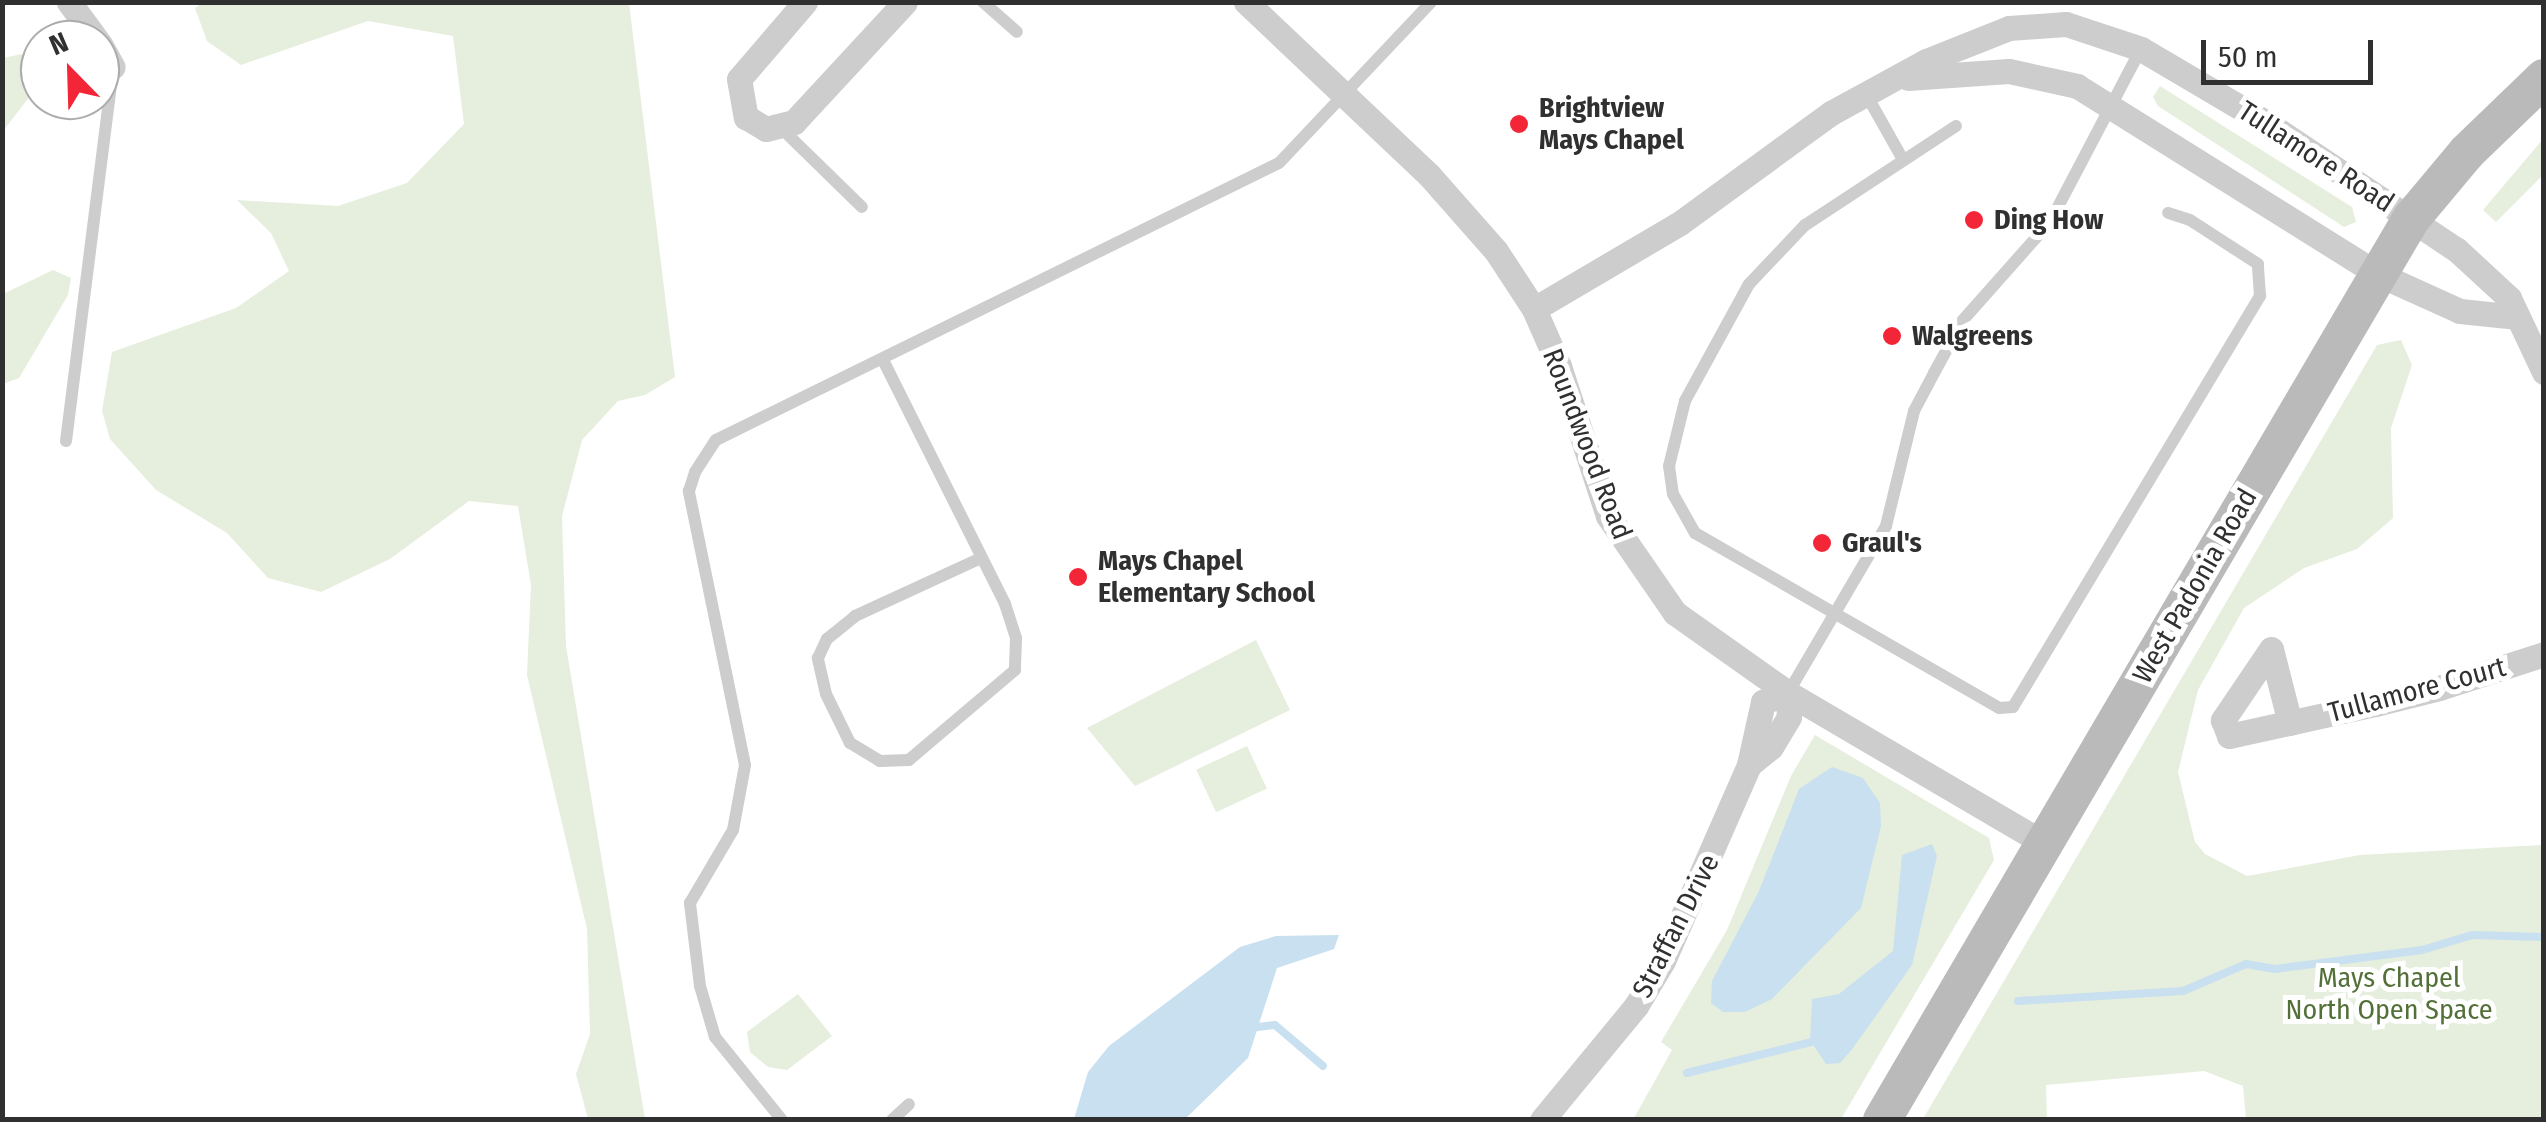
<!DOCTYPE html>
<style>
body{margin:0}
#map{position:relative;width:2546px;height:1122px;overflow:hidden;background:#fff;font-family:"Fira Sans Condensed",sans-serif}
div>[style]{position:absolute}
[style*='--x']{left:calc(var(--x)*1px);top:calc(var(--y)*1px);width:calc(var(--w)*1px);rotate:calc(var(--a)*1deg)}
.green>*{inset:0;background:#e6eedd;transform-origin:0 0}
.water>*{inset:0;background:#c8e0ef}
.stream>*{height:8px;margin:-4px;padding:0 4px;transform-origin:4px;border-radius:4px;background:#c8e0ef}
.lane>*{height:12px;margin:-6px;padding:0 6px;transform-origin:6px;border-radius:6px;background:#cdcdcd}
.street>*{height:25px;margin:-12.5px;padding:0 12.5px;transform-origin:12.5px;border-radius:12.5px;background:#cdcdcd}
.secondary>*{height:38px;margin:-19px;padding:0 19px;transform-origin:19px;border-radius:19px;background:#bababa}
.dots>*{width:28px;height:28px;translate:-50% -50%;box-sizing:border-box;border:5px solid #fff;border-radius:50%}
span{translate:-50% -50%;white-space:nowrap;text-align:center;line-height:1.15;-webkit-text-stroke:10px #fff;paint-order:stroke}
.poi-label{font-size:28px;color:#303030;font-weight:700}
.left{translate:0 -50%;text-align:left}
.street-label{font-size:28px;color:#303030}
.park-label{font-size:28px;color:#537039}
.frame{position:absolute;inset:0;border:5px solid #303030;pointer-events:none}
.north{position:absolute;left:20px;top:20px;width:100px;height:100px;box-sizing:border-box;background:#fff;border:2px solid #acacac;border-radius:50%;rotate:337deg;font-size:28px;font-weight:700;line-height:40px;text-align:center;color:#303030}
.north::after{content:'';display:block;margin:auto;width:35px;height:45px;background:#f32637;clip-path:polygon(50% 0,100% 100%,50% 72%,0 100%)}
.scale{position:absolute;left:2201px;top:40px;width:172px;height:45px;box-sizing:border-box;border:5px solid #303030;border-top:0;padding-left:12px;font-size:30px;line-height:35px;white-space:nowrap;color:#303030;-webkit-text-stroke:8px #fff;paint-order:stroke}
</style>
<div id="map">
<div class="green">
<div style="clip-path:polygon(202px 3px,629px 3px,675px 377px,645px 395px,618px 401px,582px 440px,562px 516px,566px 646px,645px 1119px,588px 1119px,576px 1074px,590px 1034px,587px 929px,527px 675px,531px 585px,518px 506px,469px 501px,390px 559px,321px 592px,268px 578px,227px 533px,156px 490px,110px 439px,102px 411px,112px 352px,236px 308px,289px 271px,271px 233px,237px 200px,338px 206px,407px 183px,464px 124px,453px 36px,368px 21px,241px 65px,207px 41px,195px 8px)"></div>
<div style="clip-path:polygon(22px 54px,37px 87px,3px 131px,3px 58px)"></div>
<div style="clip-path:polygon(2160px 86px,2352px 207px,2356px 222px,2344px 227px,2158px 106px,2153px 97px)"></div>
<div style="clip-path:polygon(2543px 139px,2543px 175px,2496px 222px,2483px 210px)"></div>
<div style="clip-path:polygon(53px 270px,71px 278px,68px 295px,19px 378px,3px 384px,3px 294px)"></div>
<div style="clip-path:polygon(2401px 340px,2412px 365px,2391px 428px,2393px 518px,2357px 549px,2304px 568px,2244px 608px,2198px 690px,2178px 772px,2195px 842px,2205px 854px,2247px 876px,2360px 855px,2543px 845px,2543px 1119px,2246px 1119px,2243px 1086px,2204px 1071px,2046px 1085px,2047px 1119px,1923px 1119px,2377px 345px)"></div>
<div style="clip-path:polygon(1256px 640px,1290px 710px,1135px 786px,1087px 728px)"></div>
<div style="clip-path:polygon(1815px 735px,1989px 838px,1994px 860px,1841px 1119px,1633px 1120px,1672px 1050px,1661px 1042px,1727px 930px,1791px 776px)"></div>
<div style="left:1247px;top:746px;width:47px;height:56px;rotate:65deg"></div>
<div style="clip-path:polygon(798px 994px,832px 1036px,787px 1070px,768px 1067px,750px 1052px,747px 1032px)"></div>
</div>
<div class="water">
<div style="clip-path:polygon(1832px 767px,1863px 778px,1880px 803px,1881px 826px,1861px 908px,1772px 999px,1745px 1012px,1723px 1012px,1711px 1003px,1712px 981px,1759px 891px,1799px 789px)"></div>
<div style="clip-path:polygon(1932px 844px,1937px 856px,1912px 965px,1853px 1048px,1840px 1063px,1826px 1064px,1810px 1040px,1812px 999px,1839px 994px,1893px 951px,1902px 855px)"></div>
<div style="clip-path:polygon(1339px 935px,1334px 949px,1277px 968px,1248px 1058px,1185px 1119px,1074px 1119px,1088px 1072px,1109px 1046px,1240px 947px,1276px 936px)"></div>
</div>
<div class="stream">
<div style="--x:2018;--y:1001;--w:165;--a:-3.5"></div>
<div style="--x:2183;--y:991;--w:69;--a:-23.2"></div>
<div style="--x:2246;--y:964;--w:29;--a:10"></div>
<div style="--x:2275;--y:969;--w:148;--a:-7.4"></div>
<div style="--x:2422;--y:950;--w:52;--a:-16.7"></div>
<div style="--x:2472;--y:935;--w:72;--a:1.6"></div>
<div style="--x:1250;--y:1028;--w:25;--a:-7"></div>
<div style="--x:1275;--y:1025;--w:63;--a:40.5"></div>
<div style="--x:1687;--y:1073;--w:136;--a:-14"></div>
</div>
<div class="lane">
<div style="--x:983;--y:2;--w:45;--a:41.4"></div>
<div style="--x:1866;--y:94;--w:73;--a:60.6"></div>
<div style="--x:1956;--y:126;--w:181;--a:146.7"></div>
<div style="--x:1805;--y:225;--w:81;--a:133.5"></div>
<div style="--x:1749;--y:284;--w:133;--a:118.7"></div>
<div style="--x:1685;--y:401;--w:67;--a:103.8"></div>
<div style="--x:1669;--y:466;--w:28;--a:82"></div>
<div style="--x:1673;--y:494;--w:45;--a:60.6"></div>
<div style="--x:1695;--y:533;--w:351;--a:29.9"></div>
<div style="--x:1999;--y:708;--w:14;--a:-4"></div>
<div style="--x:2013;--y:707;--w:480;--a:-59"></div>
<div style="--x:2260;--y:296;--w:32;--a:-94"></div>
<div style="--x:2258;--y:264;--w:81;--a:-147.1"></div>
<div style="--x:2190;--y:220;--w:23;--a:-162"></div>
<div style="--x:781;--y:128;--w:113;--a:44.3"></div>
<div style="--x:883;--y:360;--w:273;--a:63.4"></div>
<div style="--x:1005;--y:604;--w:36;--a:72"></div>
<div style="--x:1016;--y:638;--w:32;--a:92"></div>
<div style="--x:1015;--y:670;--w:139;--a:139.7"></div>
<div style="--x:909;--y:760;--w:29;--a:178"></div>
<div style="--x:880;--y:761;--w:35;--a:-149"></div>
<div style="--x:850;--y:743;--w:55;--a:-116.1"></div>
<div style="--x:826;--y:694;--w:37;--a:-103"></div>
<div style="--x:818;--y:658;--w:21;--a:-65"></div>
<div style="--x:827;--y:639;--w:36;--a:-39"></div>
<div style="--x:855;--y:616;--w:139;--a:-24.7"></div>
<div style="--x:66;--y:441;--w:377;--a:-82.8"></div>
<div style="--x:1788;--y:693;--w:194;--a:-59.6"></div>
<div style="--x:1886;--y:526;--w:118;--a:-76.3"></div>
<div style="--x:1914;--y:411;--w:43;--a:-62.2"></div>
<div style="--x:1934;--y:373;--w:60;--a:-61.3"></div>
<div style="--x:1963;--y:320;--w:131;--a:-48.4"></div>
<div style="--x:2050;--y:222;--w:195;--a:-62.3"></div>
<div style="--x:782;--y:1120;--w:107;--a:-128.9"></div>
<div style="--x:715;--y:1037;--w:53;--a:-106.4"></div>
<div style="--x:700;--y:986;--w:84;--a:-96.9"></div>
<div style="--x:690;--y:903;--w:85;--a:-59.5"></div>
<div style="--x:733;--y:830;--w:66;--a:-79.5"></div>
<div style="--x:745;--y:765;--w:280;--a:-101.6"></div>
<div style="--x:689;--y:491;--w:20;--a:-72"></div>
<div style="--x:695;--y:472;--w:38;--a:-57"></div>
<div style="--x:716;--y:440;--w:627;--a:-26.2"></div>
<div style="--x:1279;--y:163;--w:221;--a:-46.6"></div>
<div style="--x:892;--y:1120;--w:23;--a:-43"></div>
</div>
<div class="street">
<div style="--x:69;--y:2;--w:47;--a:53.6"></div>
<div style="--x:805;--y:2;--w:101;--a:130.6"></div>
<div style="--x:739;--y:79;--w:39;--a:80"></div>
<div style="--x:746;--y:117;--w:23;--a:31"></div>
<div style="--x:766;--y:129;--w:29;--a:-14"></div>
<div style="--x:794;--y:122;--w:163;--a:-47.2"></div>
<div style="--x:1246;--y:2;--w:252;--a:43.4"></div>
<div style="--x:1429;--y:175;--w:101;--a:48.6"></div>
<div style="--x:1496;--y:251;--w:69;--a:56.8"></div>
<div style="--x:1534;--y:309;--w:62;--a:66.3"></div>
<div style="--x:1559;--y:366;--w:158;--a:71.9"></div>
<div style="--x:1608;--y:516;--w:118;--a:55.4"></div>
<div style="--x:1675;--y:613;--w:138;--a:35.3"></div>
<div style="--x:1788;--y:693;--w:297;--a:30.4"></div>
<div style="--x:100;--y:44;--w:26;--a:61"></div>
<div style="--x:1908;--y:78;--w:101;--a:-4"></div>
<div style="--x:2009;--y:71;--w:70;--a:12.4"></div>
<div style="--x:2077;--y:86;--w:355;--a:32"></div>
<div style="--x:2378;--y:274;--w:90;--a:24.3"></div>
<div style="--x:2460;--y:311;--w:58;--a:5.9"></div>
<div style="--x:1534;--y:309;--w:169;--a:-30.5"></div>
<div style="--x:1680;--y:223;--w:187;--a:-36.1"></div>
<div style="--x:1831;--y:113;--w:108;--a:-28.7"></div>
<div style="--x:1926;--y:61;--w:89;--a:-21.7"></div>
<div style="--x:2009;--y:28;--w:57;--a:-4"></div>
<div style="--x:2066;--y:24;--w:79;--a:18.4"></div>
<div style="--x:2141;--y:49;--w:150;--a:30.5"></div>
<div style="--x:2270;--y:125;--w:225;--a:33.8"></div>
<div style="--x:2457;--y:250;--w:71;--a:42.7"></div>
<div style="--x:2509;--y:298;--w:82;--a:64.7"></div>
<div style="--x:2290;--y:723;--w:76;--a:-104.4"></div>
<div style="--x:2271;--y:649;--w:86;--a:124.1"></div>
<div style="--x:2223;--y:720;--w:17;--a:69"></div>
<div style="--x:2229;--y:736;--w:149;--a:-12.4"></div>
<div style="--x:2375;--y:704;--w:66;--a:-14"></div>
<div style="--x:2439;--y:688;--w:110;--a:-17.9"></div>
<div style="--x:1542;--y:1120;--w:148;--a:-50.5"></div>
<div style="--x:1636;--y:1006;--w:52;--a:-59"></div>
<div style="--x:1663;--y:961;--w:214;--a:-66.3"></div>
<div style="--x:1749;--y:765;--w:65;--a:-77.5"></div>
<div style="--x:1763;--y:702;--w:27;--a:-20"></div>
<div style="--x:1788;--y:693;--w:24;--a:88"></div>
<div style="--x:1789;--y:717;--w:35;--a:121"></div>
<div style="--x:1771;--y:747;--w:28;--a:141"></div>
</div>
<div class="secondary">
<div style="--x:1882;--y:1120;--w:1045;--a:-59.58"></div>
<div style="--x:2411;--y:219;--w:87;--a:-50.1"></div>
<div style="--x:2467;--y:152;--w:107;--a:-43.9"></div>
</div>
<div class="dots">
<div style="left:1519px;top:124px;background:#f32637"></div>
<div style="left:1974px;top:220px;background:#f32637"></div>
<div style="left:1892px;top:336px;background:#f32637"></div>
<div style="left:1822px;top:543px;background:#f32637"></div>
<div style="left:1078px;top:577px;background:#f32637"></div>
</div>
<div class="poi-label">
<span class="left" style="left:1539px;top:124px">Brightview<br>Mays Chapel</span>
<span class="left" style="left:1994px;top:220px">Ding How</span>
<span class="left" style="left:1912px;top:336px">Walgreens</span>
<span class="left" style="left:1842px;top:543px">Graul's</span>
<span class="left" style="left:1098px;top:577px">Mays Chapel<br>Elementary School</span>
</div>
<div class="street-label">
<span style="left:2316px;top:157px;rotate:33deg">Tullamore Road</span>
<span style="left:1587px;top:444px;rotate:69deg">Roundwood Road</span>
<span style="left:2195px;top:586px;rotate:-60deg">West Padonia Road</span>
<span style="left:2417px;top:690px;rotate:-15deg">Tullamore Court</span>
<span style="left:1676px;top:926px;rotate:-63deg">Straffan Drive</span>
</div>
<div class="park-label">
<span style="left:2389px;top:994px">Mays Chapel<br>North Open Space</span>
</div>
<div class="frame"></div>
<div class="north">N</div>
<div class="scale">50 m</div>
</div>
